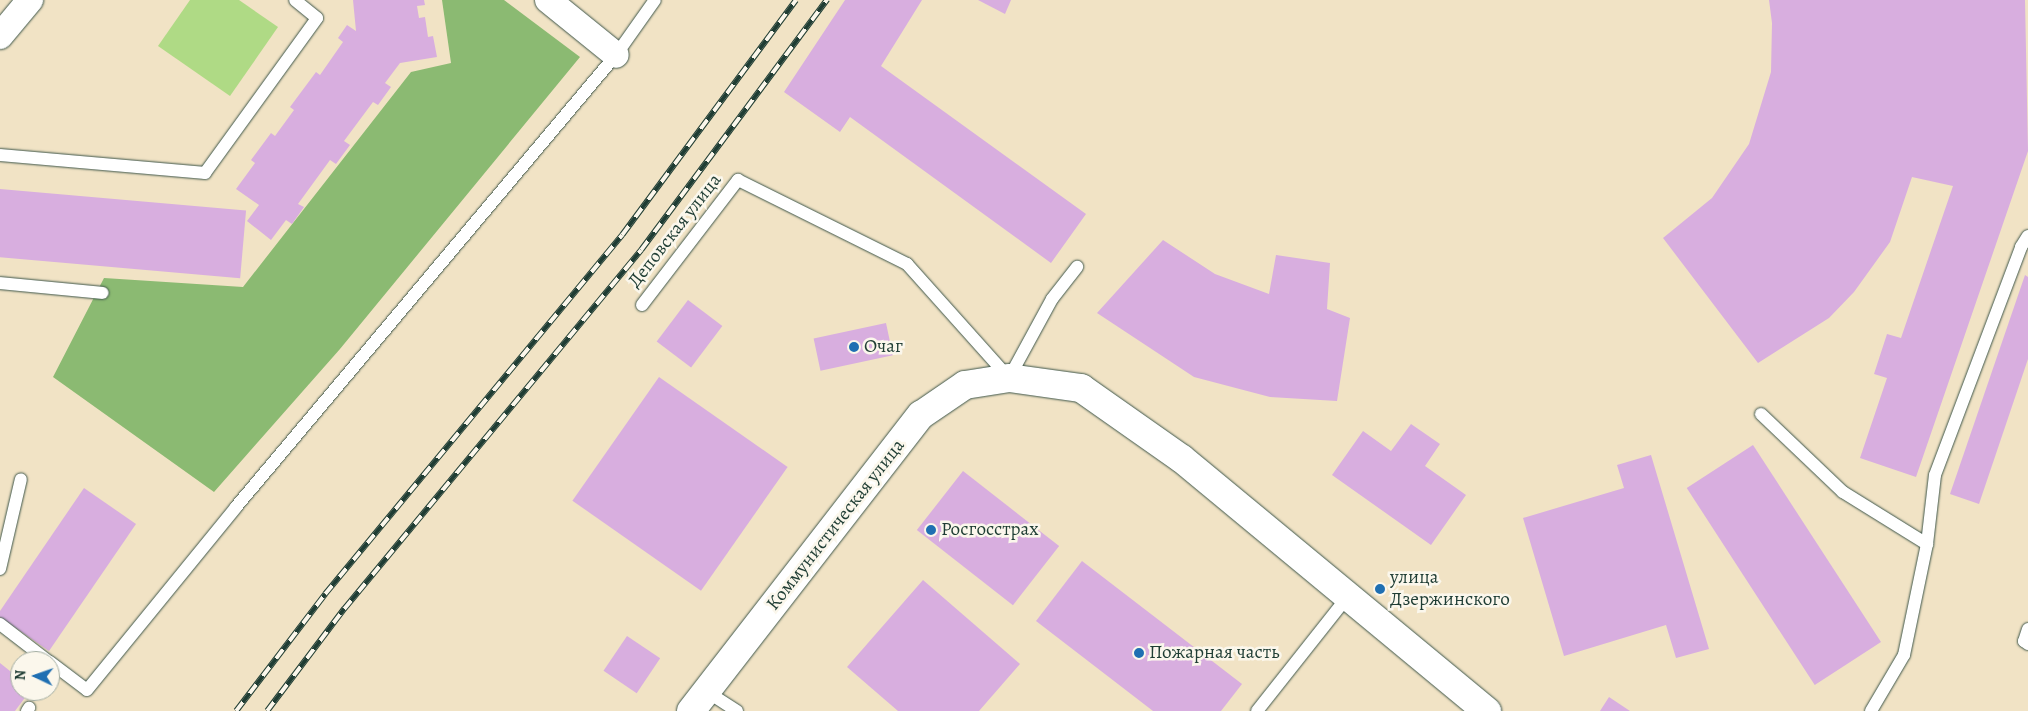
<!DOCTYPE html>
<meta charset="utf-8">
<style>
body{margin:0}
#map{position:relative;width:2028px;height:711px;overflow:hidden;background:#f1e3c5;font-family:Alegreya,serif}
div>[style]{position:absolute}
[style*='--x']{left:calc(var(--x)*1px);top:calc(var(--y)*1px);width:calc(var(--w)*1px);rotate:calc(var(--a)*1deg)}
.green>*{inset:0;background:#afda85}
.forest>*{inset:0;background:#8bba72}
.building>*{inset:0;background:#d8aedf;transform-origin:0 0}
.roads{filter:drop-shadow(0 0 1px #3e564a) drop-shadow(0 0 1px #3e564a)}
.service>*{height:12px;margin:-6px;padding:0 6px;transform-origin:6px;border-radius:6px;background:#fff}
.minor>*{height:26px;margin:-13px;padding:0 13px;transform-origin:13px;border-radius:13px;background:#fff}
.primary>*{height:28px;margin:-14px;padding:0 14px;transform-origin:14px;border-radius:14px;background:#fff}
.rail>*{height:5.5px;margin-top:-2.75px;transform-origin:0;background:repeating-linear-gradient(90deg,#fbf7ec 0 11px,#1f3d34 0 22px);box-sizing:border-box;border-block:1px solid #1f3d34}
.dots>*{width:14px;height:14px;translate:-50% -50%;box-sizing:border-box;border:2px solid #fbf7ec;border-radius:50%}
span{translate:-50% -50%;white-space:nowrap;text-align:center;line-height:1.15;-webkit-text-stroke:5px #fbf7ec;paint-order:stroke}
.street-label{font-size:19px;color:#1f3d34}
.poi-label{font-size:19px;color:#1f3d34}
.left{translate:0 -50%;text-align:left}
.north{position:absolute;left:10px;top:651px;width:50px;height:50px;box-sizing:border-box;background:#fbf7ec;border:1px solid #a3ada2;border-radius:50%;rotate:273deg;font-size:14px;font-weight:700;line-height:20px;text-align:center;color:#1f3d34}
.north::after{content:'';display:block;margin:auto;width:18px;height:22px;background:#1f6fb2;clip-path:polygon(50% 0,100% 100%,50% 72%,0 100%)}
</style>
<div id="map">
<div class="green">
<div style="clip-path:polygon(190px 0,239px 0,278px 27px,230px 96px,158px 46px)"></div>
</div>
<div class="forest">
<div style="clip-path:polygon(442px 0,504px 0,580px 57px,340px 349px,214px 492px,53px 377px,104px 278px,243px 287px,411px 72px,451px 63px)"></div>
</div>
<div class="building">
<div style="clip-path:polygon(353px 0,424px 0,425px 5px,417px 6px,419px 18px,425px 17px,428px 37px,433px 36px,437px 57px,400px 63px,385px 83px,391px 87px,378px 105px,373px 102px,344px 141px,350px 145px,336px 164px,330px 160px,298px 204px,304px 207px,292px 224px,286px 220px,271px 240px,247px 221px,259px 205px,236px 189px,255px 163px,251px 160px,271px 133px,275px 136px,294px 110px,290px 107px,316px 72px,320px 75px,343px 42px,338px 38px,347px 25px,356px 31px)"></div>
<div style="clip-path:polygon(845px 0,922px 0,881px 66px,1086px 214px,1051px 263px,850px 117px,840px 132px,784px 92px)"></div>
<div style="clip-path:polygon(978px 0,1011px 0,1005px 14px)"></div>
<div style="clip-path:polygon(1769px 0,2025px 0,2028px 151px,1916px 477px,1860px 458px,1887px 378px,1874px 374px,1887px 334px,1901px 338px,1953px 186px,1912px 177px,1890px 242px,1854px 292px,1829px 318px,1758px 363px,1663px 238px,1712px 198px,1749px 144px,1771px 72px,1772px 23px)"></div>
<div style="left:0;top:189px;width:247px;height:68px;rotate:5deg"></div>
<div style="clip-path:polygon(1163px 240px,1215px 274px,1269px 294px,1276px 255px,1330px 263px,1327px 309px,1350px 318px,1337px 401px,1270px 397px,1194px 377px,1097px 313px)"></div>
<div style="clip-path:polygon(2025px 275px,2028px 277px,2028px 359px,1979px 504px,1950px 494px)"></div>
<div style="left:688px;top:300px;width:43px;height:52px;rotate:37deg"></div>
<div style="left:886px;top:323px;width:33px;height:74px;rotate:78deg"></div>
<div style="left:659px;top:377px;width:157px;height:151px;rotate:35deg"></div>
<div style="clip-path:polygon(1411px 424px,1440px 444px,1425px 466px,1466px 495px,1431px 545px,1332px 475px,1363px 431px,1391px 451px)"></div>
<div style="left:1753px;top:445px;width:235px;height:79px;rotate:57deg"></div>
<div style="clip-path:polygon(1651px 455px,1709px 649px,1676px 658px,1666px 625px,1564px 656px,1523px 518px,1624px 488px,1617px 465px)"></div>
<div style="left:963px;top:471px;width:122px;height:75px;rotate:38deg"></div>
<div style="clip-path:polygon(84px 488px,136px 524px,49px 651px,0 617px,0 611px)"></div>
<div style="clip-path:polygon(1082px 561px,1242px 684px,1221px 711px,1153px 711px,1036px 621px)"></div>
<div style="clip-path:polygon(923px 580px,1020px 664px,979px 711px,898px 711px,847px 667px)"></div>
<div style="left:627px;top:636px;width:40px;height:42px;rotate:34deg"></div>
<div style="clip-path:polygon(0 663px,20px 679px,20px 691px,30px 691px,15px 711px,0 711px)"></div>
<div style="clip-path:polygon(1609px 697px,1630px 711px,1600px 711px)"></div>
</div>
<div class="roads">
<div class="service">
<div style="--x:0;--y:155;--w:206;--a:5"></div>
<div style="--x:205;--y:173;--w:191;--a:-54.1"></div>
<div style="--x:317;--y:18;--w:28;--a:-141"></div>
<div style="--x:0;--y:283;--w:103;--a:5.5"></div>
<div style="--x:642;--y:305;--w:158;--a:-52.5"></div>
<div style="--x:738;--y:180;--w:189;--a:26.4"></div>
<div style="--x:907;--y:264;--w:153;--a:48.2"></div>
<div style="--x:1009;--y:378;--w:90;--a:-61.4"></div>
<div style="--x:1052;--y:299;--w:41;--a:-52"></div>
<div style="--x:1761;--y:414;--w:113;--a:43.6"></div>
<div style="--x:1843;--y:492;--w:99;--a:31.8"></div>
<div style="--x:0;--y:569;--w:92;--a:-76.9"></div>
<div style="--x:0;--y:624;--w:61;--a:37.6"></div>
<div style="--x:2028;--y:629;--w:13;--a:108"></div>
<div style="--x:2024;--y:641;--w:5;--a:37"></div>
<div style="--x:50;--y:662;--w:46;--a:37.1"></div>
<div style="--x:87;--y:690;--w:236;--a:-50.8"></div>
<div style="--x:236;--y:507;--w:591;--a:-49.95"></div>
<div style="--x:616;--y:55;--w:67;--a:-54.7"></div>
<div style="--x:706;--y:691;--w:37;--a:33"></div>
<div style="--x:27;--y:711;--w:4;--a:-56"></div>
<div style="--x:1257;--y:711;--w:148;--a:-51.6"></div>
<div style="--x:1871;--y:711;--w:65;--a:-59.5"></div>
<div style="--x:1904;--y:655;--w:113;--a:-78.3"></div>
<div style="--x:1927;--y:544;--w:69;--a:-83.4"></div>
<div style="--x:1935;--y:475;--w:244;--a:-69.3"></div>
<div style="--x:2021;--y:247;--w:13;--a:-58"></div>
</div>
<div class="minor">
<div style="--x:548;--y:0;--w:87;--a:39"></div>
<div style="--x:0;--y:36;--w:47;--a:-50.2"></div>
</div>
<div class="primary">
<div style="--x:691;--y:711;--w:375;--a:-52.2"></div>
<div style="--x:921;--y:415;--w:53;--a:-34.3"></div>
<div style="--x:965;--y:385;--w:45;--a:-9"></div>
<div style="--x:1009;--y:378;--w:73;--a:7.9"></div>
<div style="--x:1081;--y:388;--w:123;--a:35.1"></div>
<div style="--x:1182;--y:459;--w:396;--a:39.6"></div>
</div>
</div>
<div class="rail">
<div style="--x:236;--y:711;--w:147;--a:-52.7"></div>
<div style="--x:325;--y:594;--w:466;--a:-50.4"></div>
<div style="--x:622;--y:235;--w:292;--a:-53.5"></div>
<div style="--x:267;--y:711;--w:128;--a:-53"></div>
<div style="--x:344;--y:609;--w:466;--a:-50.4"></div>
<div style="--x:641;--y:250;--w:312;--a:-53.4"></div>
</div>
<div class="dots">
<div style="left:854px;top:347px;background:#1f6fb2"></div>
<div style="left:931px;top:530px;background:#1f6fb2"></div>
<div style="left:1380px;top:589px;background:#1f6fb2"></div>
<div style="left:1139px;top:653px;background:#1f6fb2"></div>
</div>
<div class="street-label">
<span style="left:675px;top:231px;rotate:-52deg">Деповская улица</span>
<span style="left:836px;top:525px;rotate:-52deg">Коммунистическая улица</span>
</div>
<div class="poi-label">
<span class="left" style="left:864px;top:347px">Очаг</span>
<span class="left" style="left:941px;top:530px">Росгосстрах</span>
<span class="left" style="left:1390px;top:589px">улица<br>Дзержинского</span>
<span class="left" style="left:1149px;top:653px">Пожарная часть</span>
</div>
<div class="north">N</div>
</div>
